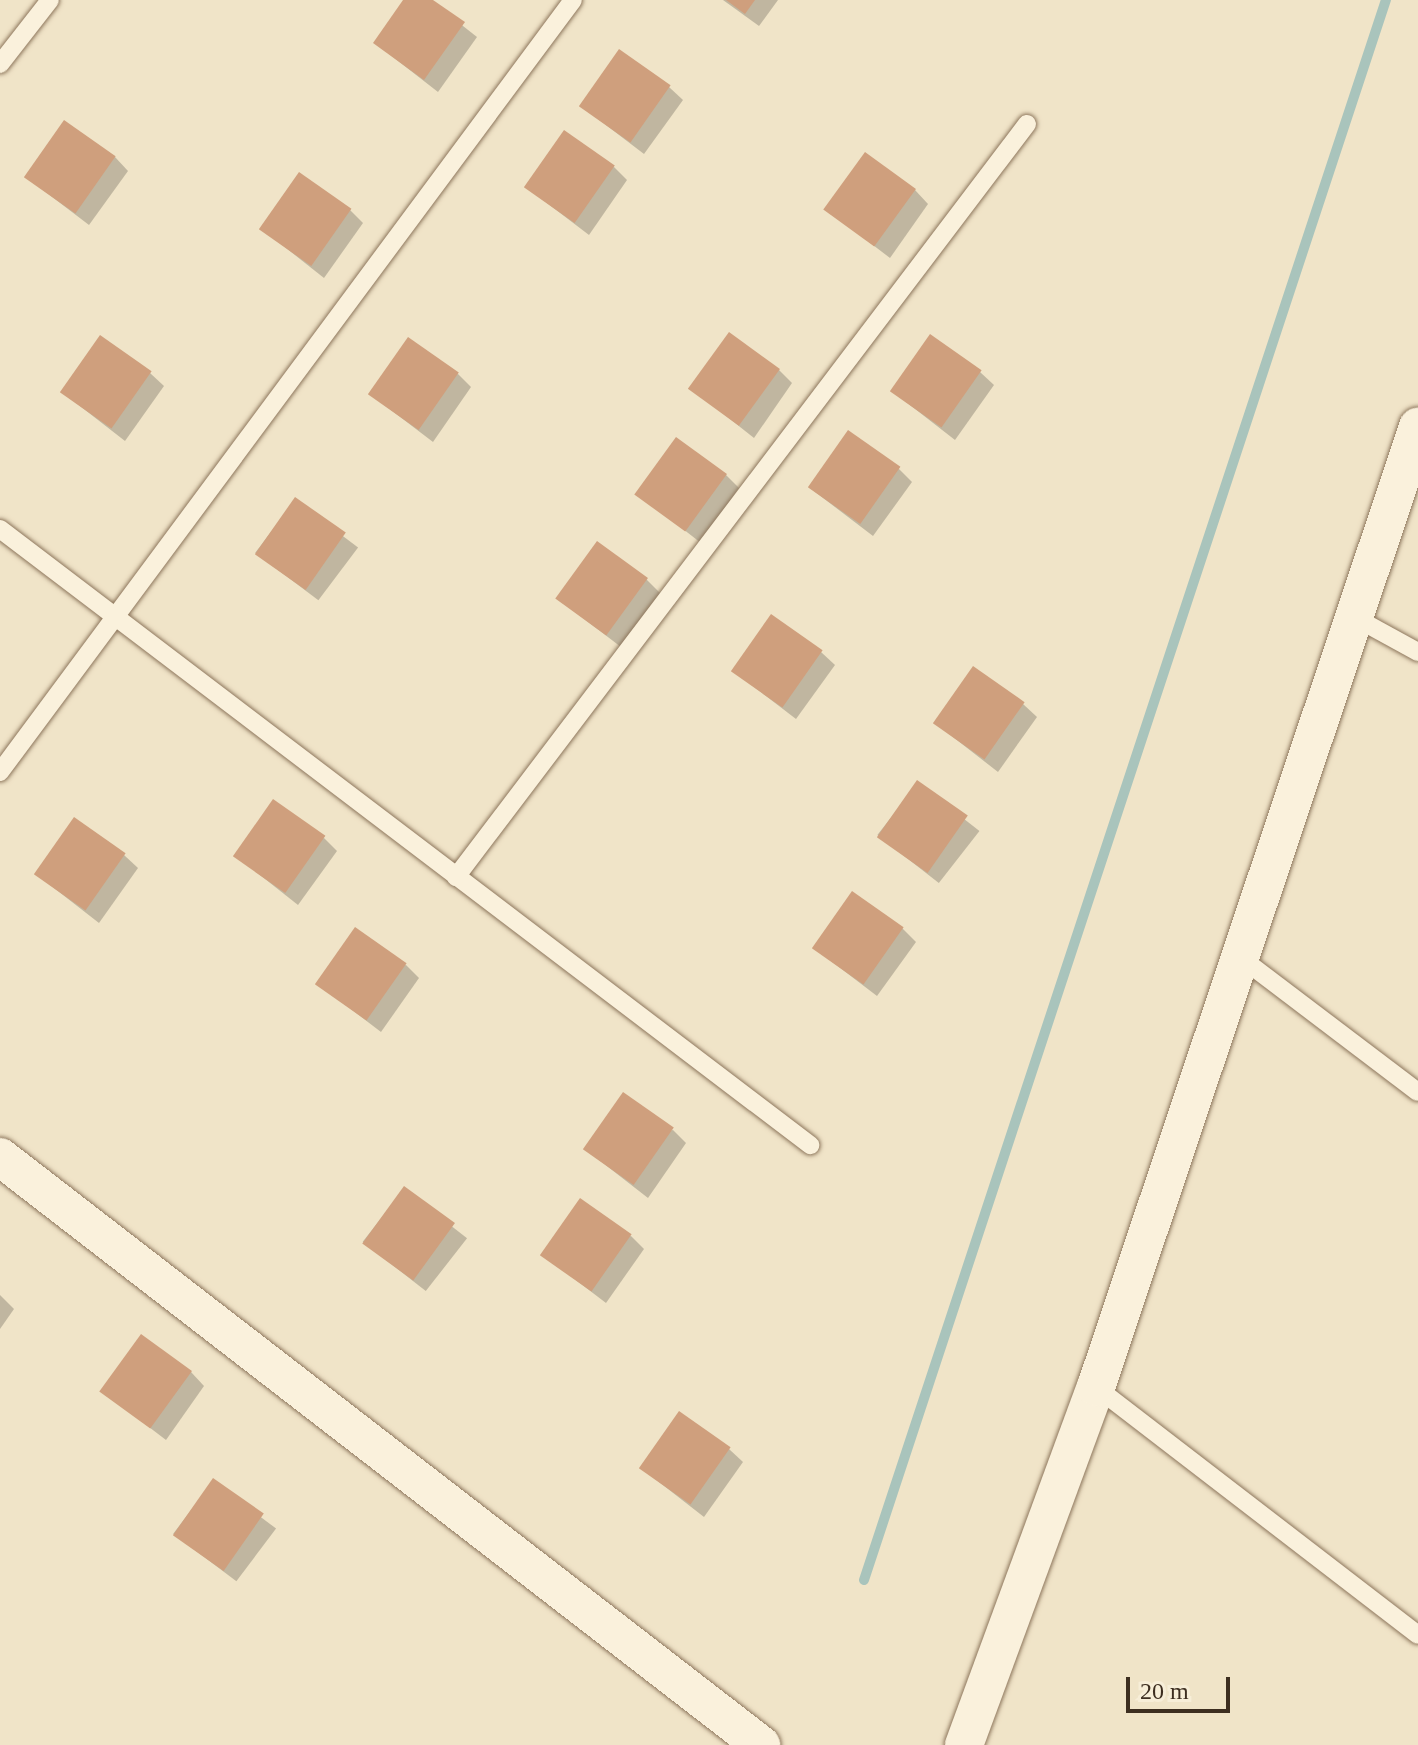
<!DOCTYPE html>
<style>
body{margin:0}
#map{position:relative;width:1418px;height:1745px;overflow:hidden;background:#f0e4c8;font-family:"Times New Roman",serif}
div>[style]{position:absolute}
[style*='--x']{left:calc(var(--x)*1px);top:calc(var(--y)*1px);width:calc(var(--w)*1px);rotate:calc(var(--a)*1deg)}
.shadow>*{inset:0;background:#0003;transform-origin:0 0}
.stream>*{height:10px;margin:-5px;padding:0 5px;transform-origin:5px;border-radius:5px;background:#a9c4bc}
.building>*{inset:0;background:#cf9f7d;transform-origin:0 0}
.roads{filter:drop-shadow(0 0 2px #8d765c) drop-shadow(0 0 2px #8d765c)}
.lane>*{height:18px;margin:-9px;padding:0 9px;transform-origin:9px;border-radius:9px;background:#faf1dc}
.street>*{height:38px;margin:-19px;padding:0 19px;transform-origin:19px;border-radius:19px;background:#faf1dc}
span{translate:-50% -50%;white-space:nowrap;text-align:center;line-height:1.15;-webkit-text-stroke:7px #f7eed8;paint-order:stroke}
.scale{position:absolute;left:1126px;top:1677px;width:104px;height:36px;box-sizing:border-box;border:4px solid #3d2e20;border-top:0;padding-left:10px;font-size:24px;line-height:28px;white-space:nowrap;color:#3d2e20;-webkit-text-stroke:6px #f7eed8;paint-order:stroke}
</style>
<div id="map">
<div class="shadow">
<div style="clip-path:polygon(406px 0,430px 0,477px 37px,438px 92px,375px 43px)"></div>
<div style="clip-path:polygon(723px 0,778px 0,759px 26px)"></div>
<div style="clip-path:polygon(669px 87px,683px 100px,644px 154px,581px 106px)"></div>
<div style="clip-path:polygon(115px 157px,128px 171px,89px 225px,26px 177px)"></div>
<div style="clip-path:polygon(614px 167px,627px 180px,589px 235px,526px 187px)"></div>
<div style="clip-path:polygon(915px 190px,928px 204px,890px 258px,827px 210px)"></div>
<div style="clip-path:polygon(350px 210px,363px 223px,324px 278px,262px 229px)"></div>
<div style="clip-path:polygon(779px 370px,792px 383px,754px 438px,692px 389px)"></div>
<div style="clip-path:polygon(980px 372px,994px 385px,955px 440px,892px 391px)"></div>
<div style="clip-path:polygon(150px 373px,164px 386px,125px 441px,62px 392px)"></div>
<div style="clip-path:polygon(458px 374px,471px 387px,433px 442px,370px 394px)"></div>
<div style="clip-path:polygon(898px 468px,912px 482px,873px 536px,810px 488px)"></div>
<div style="clip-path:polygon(726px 475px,739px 488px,701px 543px,638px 494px)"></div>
<div style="left:295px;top:500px;width:79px;height:66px;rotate:37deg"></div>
<div style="clip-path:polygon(646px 579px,660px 593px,621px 647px,558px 599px)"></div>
<div style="clip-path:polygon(821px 652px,835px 665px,796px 719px,733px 671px)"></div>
<div style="clip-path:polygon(1023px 704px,1037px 717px,998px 772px,935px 723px)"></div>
<div style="left:918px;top:783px;width:78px;height:66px;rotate:38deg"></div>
<div style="clip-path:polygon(324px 838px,337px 851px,298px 905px,236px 856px)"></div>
<div style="clip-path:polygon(124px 855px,138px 868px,99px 923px,36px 874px)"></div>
<div style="clip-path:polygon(902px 928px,916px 942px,877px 996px,814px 948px)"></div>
<div style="clip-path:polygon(406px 965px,419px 978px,381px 1032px,318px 984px)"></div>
<div style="clip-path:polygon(673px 1130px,686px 1143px,648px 1198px,585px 1149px)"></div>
<div style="left:404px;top:1189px;width:80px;height:67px;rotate:38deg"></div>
<div style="clip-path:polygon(631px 1236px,644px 1249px,606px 1303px,543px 1255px)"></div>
<div style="clip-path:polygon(0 1295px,14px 1309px,0 1329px)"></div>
<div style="clip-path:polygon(191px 1372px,204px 1386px,166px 1440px,103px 1392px)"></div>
<div style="clip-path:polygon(729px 1449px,743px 1462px,704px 1517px,641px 1468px)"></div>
<div style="left:213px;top:1481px;width:79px;height:66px;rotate:37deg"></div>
</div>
<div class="stream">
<div style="--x:864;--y:1580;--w:1664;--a:-71.72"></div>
</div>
<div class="building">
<div style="clip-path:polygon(403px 0,433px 0,465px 22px,424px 80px,373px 43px)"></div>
<div style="clip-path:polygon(726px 0,755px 0,745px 14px)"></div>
<div style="left:619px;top:49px;width:63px;height:70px;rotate:35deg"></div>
<div style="left:64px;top:120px;width:63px;height:70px;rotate:35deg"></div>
<div style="left:564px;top:130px;width:62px;height:70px;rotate:35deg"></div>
<div style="left:865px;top:152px;width:63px;height:71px;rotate:36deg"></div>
<div style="left:299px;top:172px;width:64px;height:70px;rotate:35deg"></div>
<div style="left:729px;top:332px;width:63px;height:70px;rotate:36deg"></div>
<div style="left:930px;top:334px;width:63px;height:70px;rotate:35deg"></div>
<div style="left:100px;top:335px;width:63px;height:70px;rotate:35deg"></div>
<div style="left:408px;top:337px;width:62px;height:70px;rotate:35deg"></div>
<div style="left:848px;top:430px;width:64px;height:70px;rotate:35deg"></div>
<div style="left:676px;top:437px;width:63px;height:71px;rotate:36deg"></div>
<div style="left:295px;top:497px;width:62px;height:70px;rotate:35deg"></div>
<div style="left:597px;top:541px;width:63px;height:71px;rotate:36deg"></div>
<div style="left:771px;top:614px;width:63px;height:70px;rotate:35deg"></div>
<div style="left:973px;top:666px;width:63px;height:70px;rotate:35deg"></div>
<div style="left:917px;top:780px;width:62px;height:70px;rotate:35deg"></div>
<div style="left:273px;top:799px;width:64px;height:70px;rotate:35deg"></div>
<div style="left:74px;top:817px;width:63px;height:70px;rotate:35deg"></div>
<div style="left:852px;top:891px;width:63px;height:70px;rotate:35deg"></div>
<div style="left:355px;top:927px;width:63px;height:70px;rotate:35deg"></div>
<div style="left:623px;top:1092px;width:62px;height:70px;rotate:35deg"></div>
<div style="left:404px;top:1186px;width:63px;height:71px;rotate:36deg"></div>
<div style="left:580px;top:1198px;width:63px;height:70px;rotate:35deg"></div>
<div style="left:141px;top:1334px;width:63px;height:71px;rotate:36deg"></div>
<div style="left:679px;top:1411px;width:63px;height:70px;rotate:35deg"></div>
<div style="left:213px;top:1478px;width:62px;height:70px;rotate:35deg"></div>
</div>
<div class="roads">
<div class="lane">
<div style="--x:0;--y:64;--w:81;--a:-52"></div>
<div style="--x:0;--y:529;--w:1018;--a:37.25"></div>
<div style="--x:1354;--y:617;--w:73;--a:28.7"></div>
<div style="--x:0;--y:772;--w:961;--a:-53.42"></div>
<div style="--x:456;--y:877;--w:945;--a:-52.83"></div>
<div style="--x:1240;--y:957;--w:223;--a:37.2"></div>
<div style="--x:1096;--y:1387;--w:406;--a:37.6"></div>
</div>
<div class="street">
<div style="--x:0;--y:1157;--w:962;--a:37.69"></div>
<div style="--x:964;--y:1745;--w:382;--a:-69.8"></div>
<div style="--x:1096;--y:1387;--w:1013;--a:-71.46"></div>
</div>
</div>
<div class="scale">20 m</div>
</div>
